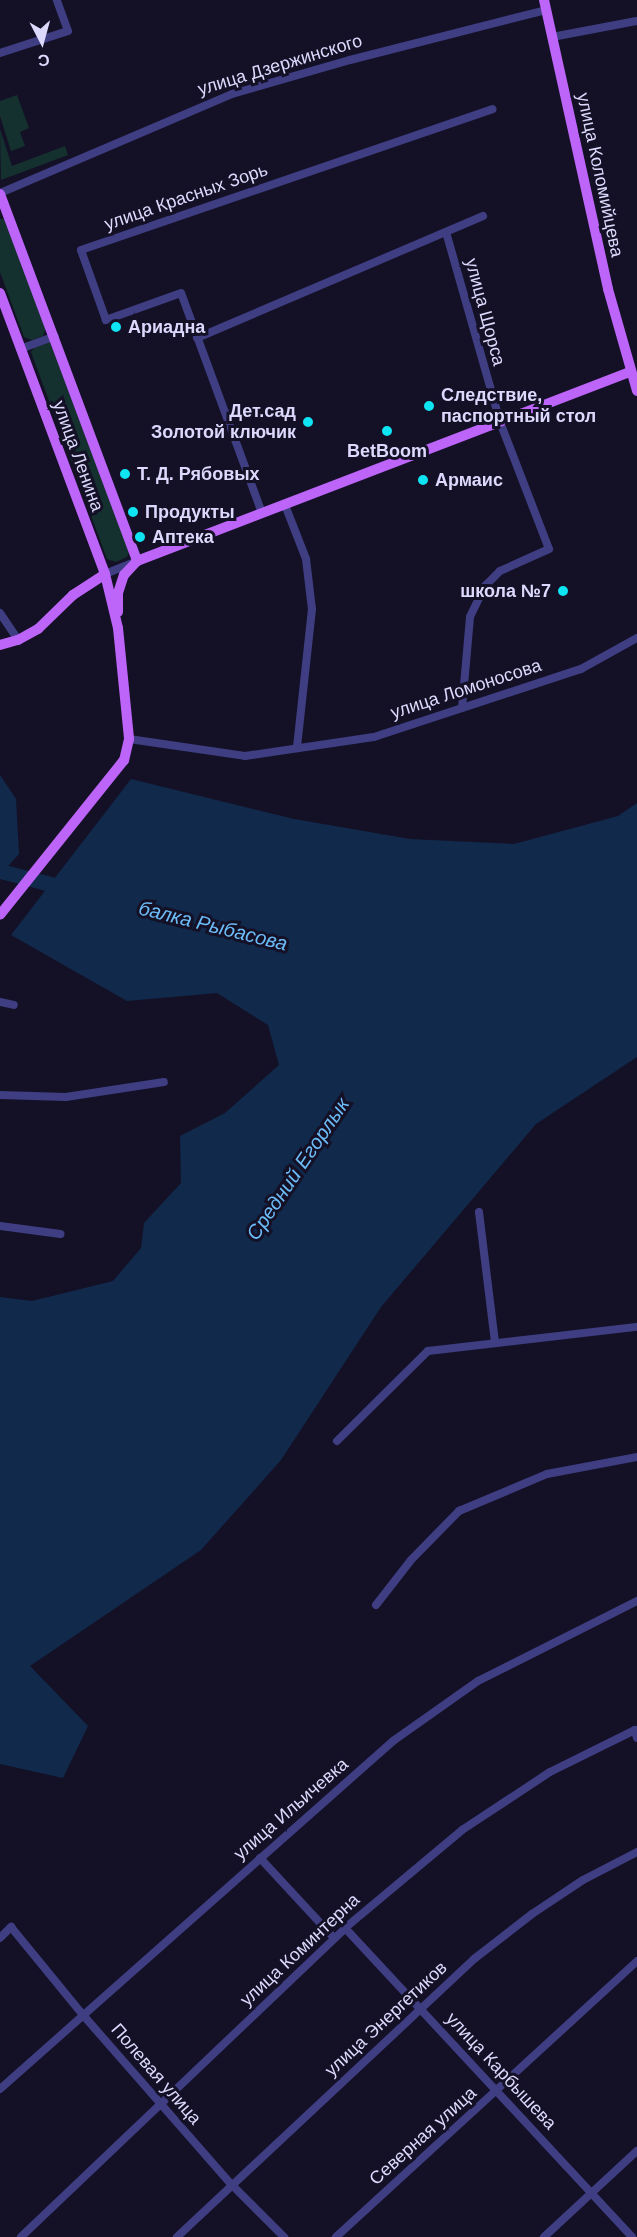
<!DOCTYPE html>
<meta charset="utf-8">
<style>
body{margin:0}
#map{position:relative;width:637px;height:2237px;overflow:hidden;background:#141127;font-family:Helvetica,sans-serif}
div>[style]{position:absolute}
[style*='--x']{left:calc(var(--x)*1px);top:calc(var(--y)*1px);width:calc(var(--w)*1px);rotate:calc(var(--a)*1deg)}
.green>*{inset:0;background:#14312f}
.water>*{inset:0;background:#11294b}
.river>*{height:15px;margin:-7.5px;padding:0 7.5px;transform-origin:7.5px;border-radius:7.5px;background:#11294b}
.minor>*{height:8px;margin:-4px;padding:0 4px;transform-origin:4px;border-radius:4px;background:#3f3e83}
.major>*{height:10px;margin:-5px;padding:0 5px;transform-origin:5px;border-radius:5px;background:#bc65f8}
.dots>*{width:16px;height:16px;translate:-50% -50%;box-sizing:border-box;border:3px solid #141127;border-radius:50%}
span{translate:-50% -50%;white-space:nowrap;text-align:center;line-height:1.15;-webkit-text-stroke:6px #141127;paint-order:stroke}
.street-label{font-size:18px;color:#dcd9fd}
.poi-label{font-size:18px;color:#dcd9fd;font-weight:700}
.left{translate:0 -50%;text-align:left}
.right{translate:-100% -50%;text-align:right}
.water-label{font-size:20px;color:#6cbcf8;font-style:italic}
.north{position:absolute;left:12px;top:12px;width:60px;height:60px;-webkit-text-stroke:4px #141127;paint-order:stroke;rotate:174deg;font-size:16px;font-weight:700;line-height:24px;text-align:center;color:#dcd9fd}
.north::after{content:'';display:block;margin:auto;width:21px;height:27px;background:#dcd9fd;clip-path:polygon(50% 0,100% 100%,50% 72%,0 100%)}
</style>
<div id="map">
<div class="green">
<div style="clip-path:polygon(17px 95px,29px 128px,20px 132px,25px 146px,11px 151px,0 116px,0 101px)"></div>
<div style="clip-path:polygon(0 129px,12px 166px,65px 146px,68px 155px,1px 180px)"></div>
<div style="clip-path:polygon(0 219px,5px 219px,46px 328px,43px 336px,32px 340px,24px 337px,0 272px)"></div>
<div style="clip-path:polygon(50px 342px,129px 552px,127px 557px,116px 562px,107px 559px,31px 352px,34px 348px)"></div>
</div>
<div class="water">
<div style="clip-path:polygon(0 775px,16px 799px,19px 854px,0 875px)"></div>
<div style="clip-path:polygon(131px 779px,294px 819px,410px 839px,514px 844px,618px 816px,637px 803px,637px 1057px,536px 1124px,381px 1307px,281px 1460px,201px 1550px,30px 1666px,88px 1726px,63px 1778px,0 1764px,0 1297px,32px 1301px,113px 1281px,141px 1248px,144px 1223px,181px 1183px,180px 1136px,225px 1113px,279px 1065px,268px 1025px,217px 993px,127px 1001px,11px 935px)"></div>
</div>
<div class="river">
<div style="--x:0;--y:871;--w:72;--a:14.4"></div>
</div>
<div class="minor">
<div style="--x:552;--y:37;--w:86;--a:-10.7"></div>
<div style="--x:0;--y:53;--w:71;--a:-17.9"></div>
<div style="--x:68;--y:31;--w:33;--a:-110"></div>
<div style="--x:0;--y:193;--w:252;--a:-23.1"></div>
<div style="--x:232;--y:94;--w:123;--a:-16.1"></div>
<div style="--x:350;--y:60;--w:202;--a:-14.3"></div>
<div style="--x:446;--y:232;--w:198;--a:74.1"></div>
<div style="--x:500;--y:422;--w:136;--a:68.9"></div>
<div style="--x:549;--y:549;--w:54;--a:155.8"></div>
<div style="--x:500;--y:571;--w:21;--a:135"></div>
<div style="--x:485;--y:586;--w:34;--a:116"></div>
<div style="--x:470;--y:617;--w:91;--a:95"></div>
<div style="--x:197;--y:338;--w:311;--a:-23.1"></div>
<div style="--x:20;--y:349;--w:37;--a:-20"></div>
<div style="--x:285;--y:505;--w:58;--a:68.7"></div>
<div style="--x:306;--y:559;--w:50;--a:83.2"></div>
<div style="--x:312;--y:609;--w:140;--a:96.2"></div>
<div style="--x:262;--y:513;--w:234;--a:-110.2"></div>
<div style="--x:181;--y:293;--w:80;--a:160.2"></div>
<div style="--x:106;--y:320;--w:74;--a:-109.7"></div>
<div style="--x:81;--y:250;--w:435;--a:-18.9"></div>
<div style="--x:105;--y:574;--w:32;--a:-22"></div>
<div style="--x:0;--y:613;--w:32;--a:56"></div>
<div style="--x:129;--y:739;--w:117;--a:8.3"></div>
<div style="--x:245;--y:756;--w:130;--a:-8.4"></div>
<div style="--x:374;--y:737;--w:218;--a:-18.2"></div>
<div style="--x:581;--y:669;--w:64;--a:-29"></div>
<div style="--x:0;--y:1002;--w:14;--a:12"></div>
<div style="--x:0;--y:1095;--w:66;--a:1.7"></div>
<div style="--x:66;--y:1097;--w:99;--a:-8.7"></div>
<div style="--x:479;--y:1212;--w:132;--a:83"></div>
<div style="--x:0;--y:1226;--w:61;--a:7.6"></div>
<div style="--x:337;--y:1441;--w:128;--a:-44.7"></div>
<div style="--x:428;--y:1351;--w:210;--a:-6.6"></div>
<div style="--x:376;--y:1605;--w:57;--a:-52.1"></div>
<div style="--x:411;--y:1560;--w:69;--a:-45.6"></div>
<div style="--x:459;--y:1511;--w:95;--a:-22.8"></div>
<div style="--x:547;--y:1474;--w:92;--a:-10.7"></div>
<div style="--x:260;--y:1858;--w:109;--a:47.2"></div>
<div style="--x:345;--y:1928;--w:422;--a:47.1"></div>
<div style="--x:0;--y:1938;--w:16;--a:-45"></div>
<div style="--x:11;--y:1927;--w:114;--a:50.7"></div>
<div style="--x:83;--y:2015;--w:226;--a:48.8"></div>
<div style="--x:232;--y:2185;--w:74;--a:45"></div>
<div style="--x:0;--y:2089;--w:525;--a:-41.52"></div>
<div style="--x:393;--y:1741;--w:104;--a:-35.2"></div>
<div style="--x:478;--y:1681;--w:178;--a:-26.7"></div>
<div style="--x:21;--y:2237;--w:448;--a:-43.6"></div>
<div style="--x:345;--y:1928;--w:153;--a:-39.9"></div>
<div style="--x:462;--y:1830;--w:105;--a:-33.4"></div>
<div style="--x:550;--y:1772;--w:95;--a:-26.3"></div>
<div style="--x:635;--y:1730;--w:8;--a:76"></div>
<div style="--x:177;--y:2237;--w:407;--a:-43.1"></div>
<div style="--x:474;--y:1959;--w:73;--a:-37.8"></div>
<div style="--x:532;--y:1914;--w:61;--a:-33.7"></div>
<div style="--x:583;--y:1880;--w:61;--a:-27.4"></div>
<div style="--x:336;--y:2237;--w:408;--a:-42.5"></div>
<div style="--x:544;--y:2237;--w:127;--a:-42.8"></div>
</div>
<div class="major">
<div style="--x:544;--y:0;--w:296;--a:77.5"></div>
<div style="--x:608;--y:289;--w:106;--a:74.1"></div>
<div style="--x:0;--y:194;--w:392;--a:69.5"></div>
<div style="--x:0;--y:293;--w:300;--a:69.5"></div>
<div style="--x:105;--y:574;--w:56;--a:76.5"></div>
<div style="--x:118;--y:628;--w:112;--a:84.3"></div>
<div style="--x:129;--y:739;--w:22;--a:103"></div>
<div style="--x:124;--y:760;--w:198;--a:128.7"></div>
<div style="--x:118;--y:612;--w:19;--a:-90"></div>
<div style="--x:118;--y:593;--w:19;--a:-72"></div>
<div style="--x:124;--y:575;--w:19;--a:-47"></div>
<div style="--x:137;--y:561;--w:528;--a:-20.98"></div>
<div style="--x:0;--y:645;--w:19;--a:-16"></div>
<div style="--x:18;--y:640;--w:23;--a:-29"></div>
<div style="--x:38;--y:629;--w:49;--a:-44.2"></div>
<div style="--x:73;--y:595;--w:38;--a:-33"></div>
</div>
<div class="dots">
<div style="left:116px;top:327px;background:#0fe4f3"></div>
<div style="left:429px;top:406px;background:#0fe4f3"></div>
<div style="left:308px;top:422px;background:#0fe4f3"></div>
<div style="left:387px;top:431px;background:#0fe4f3"></div>
<div style="left:125px;top:474px;background:#0fe4f3"></div>
<div style="left:423px;top:480px;background:#0fe4f3"></div>
<div style="left:133px;top:512px;background:#0fe4f3"></div>
<div style="left:140px;top:537px;background:#0fe4f3"></div>
<div style="left:563px;top:591px;background:#0fe4f3"></div>
</div>
<div class="street-label">
<span style="left:280px;top:65px;rotate:-17deg">улица Дзержинского</span>
<span style="left:600px;top:175px;rotate:78deg">улица Коломийцева</span>
<span style="left:186px;top:197px;rotate:-19deg">улица Красных Зорь</span>
<span style="left:485px;top:312px;rotate:75deg">улица Щорса</span>
<span style="left:78px;top:456px;rotate:70deg">улица Ленина</span>
<span style="left:466px;top:689px;rotate:-18deg">улица Ломоносова</span>
<span style="left:291px;top:1809px;rotate:-41deg">улица Ильичевка</span>
<span style="left:300px;top:1950px;rotate:-43deg">улица Коминтерна</span>
<span style="left:386px;top:2019px;rotate:-43deg">улица Энергетиков</span>
<span style="left:501px;top:2071px;rotate:47deg">улица Карбышева</span>
<span style="left:156px;top:2074px;rotate:49deg">Полевая улица</span>
<span style="left:423px;top:2136px;rotate:-42deg">Северная улица</span>
</div>
<div class="poi-label">
<span class="left" style="left:128px;top:327px">Ариадна</span>
<span class="left" style="left:441px;top:406px">Следствие,<br>паспортный стол</span>
<span class="right" style="left:296px;top:422px">Дет.сад<br>Золотой ключик</span>
<span style="left:387px;top:451px">BetBoom</span>
<span class="left" style="left:137px;top:474px">Т. Д. Рябовых</span>
<span class="left" style="left:435px;top:480px">Армаис</span>
<span class="left" style="left:145px;top:512px">Продукты</span>
<span class="left" style="left:152px;top:537px">Аптека</span>
<span class="right" style="left:551px;top:591px">школа №7</span>
</div>
<div class="water-label">
<span style="left:213px;top:926px;rotate:14deg">балка Рыбасова</span>
<span style="left:298px;top:1169px;rotate:-56deg">Средний Егорлык</span>
</div>
<div class="north">С</div>
</div>
